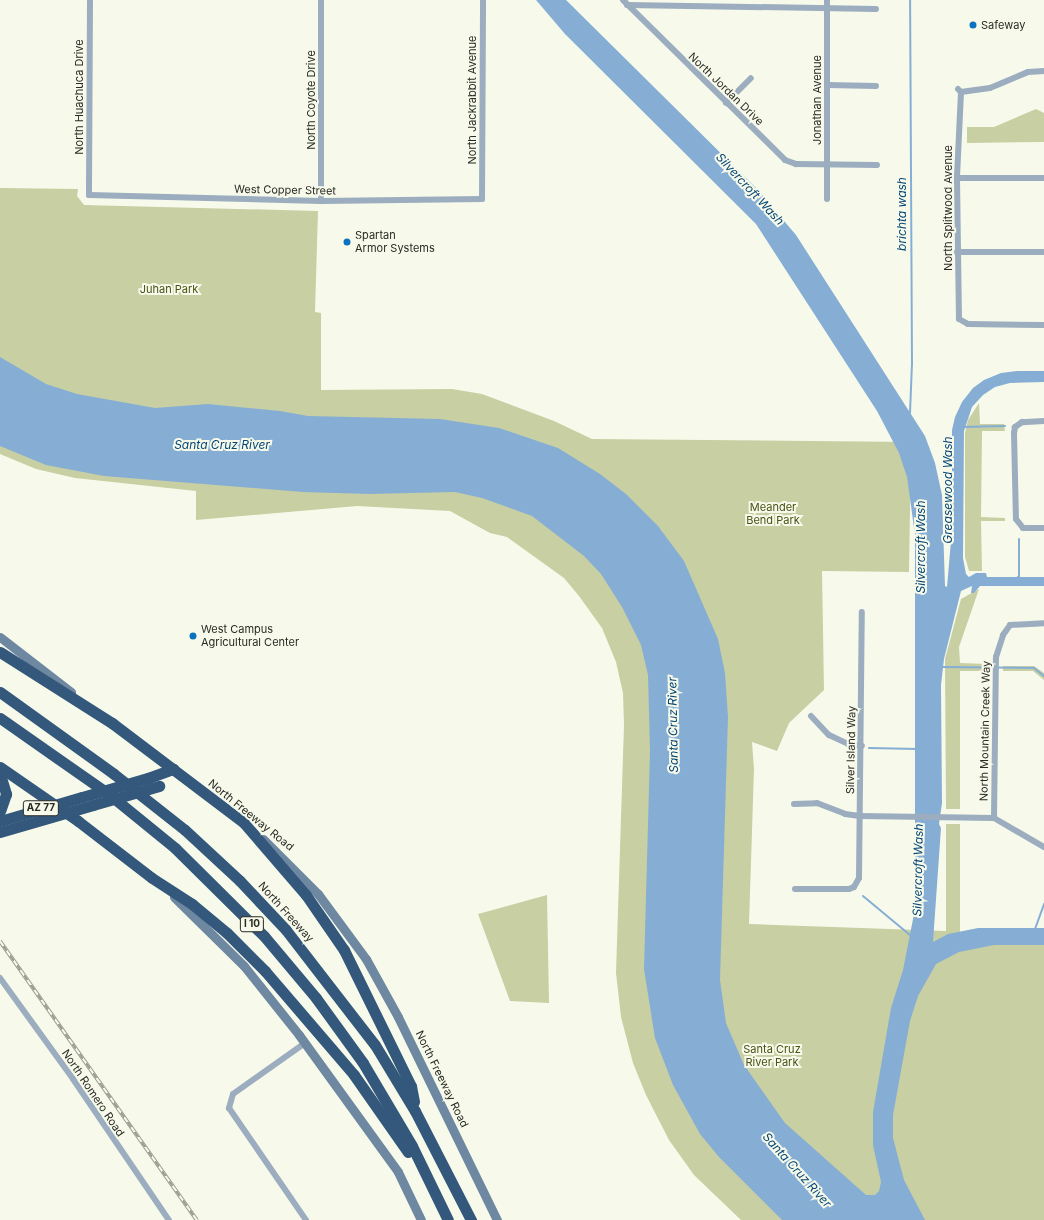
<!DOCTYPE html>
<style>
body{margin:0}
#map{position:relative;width:1044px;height:1220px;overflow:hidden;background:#f7faea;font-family:Inter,sans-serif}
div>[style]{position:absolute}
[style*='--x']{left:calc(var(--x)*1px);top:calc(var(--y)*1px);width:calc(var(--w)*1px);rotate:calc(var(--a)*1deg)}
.green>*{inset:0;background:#c7cfa3}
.water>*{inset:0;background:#86aed5}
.stream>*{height:2px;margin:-1px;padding:0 1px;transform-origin:1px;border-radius:1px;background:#86aed5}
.street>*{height:6px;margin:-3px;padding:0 3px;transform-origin:3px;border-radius:3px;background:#9badbf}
.secondary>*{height:9px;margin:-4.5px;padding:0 4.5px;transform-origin:4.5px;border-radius:4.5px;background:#6f88a2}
.highway>*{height:11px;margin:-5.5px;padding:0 5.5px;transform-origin:5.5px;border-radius:5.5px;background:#33587b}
.rail>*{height:3.5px;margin-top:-1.75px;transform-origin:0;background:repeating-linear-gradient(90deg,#f7faea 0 6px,#9a9c91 0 12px);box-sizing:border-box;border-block:1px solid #9a9c91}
.highway-bridge>*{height:11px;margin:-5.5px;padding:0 5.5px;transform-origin:5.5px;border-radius:5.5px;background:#33587b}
.dots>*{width:11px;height:11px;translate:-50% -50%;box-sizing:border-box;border:2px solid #f7faea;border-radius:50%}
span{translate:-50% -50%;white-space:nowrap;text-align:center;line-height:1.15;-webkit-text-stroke:4px #f7faea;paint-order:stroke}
.shield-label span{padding:1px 3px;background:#f7faea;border:1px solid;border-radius:3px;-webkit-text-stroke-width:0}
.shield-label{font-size:10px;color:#292a24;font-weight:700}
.poi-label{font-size:11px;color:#292a24}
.left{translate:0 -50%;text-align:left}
.street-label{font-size:11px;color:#292a24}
.park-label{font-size:11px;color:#4a5116}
.water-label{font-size:12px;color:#054677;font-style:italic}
</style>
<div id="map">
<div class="green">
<div style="clip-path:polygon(1036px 109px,1044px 113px,1044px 142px,967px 143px,967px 127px,994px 127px)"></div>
<div style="clip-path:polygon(0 188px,78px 189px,77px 196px,84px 205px,318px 211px,315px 312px,321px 313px,321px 390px,452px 389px,482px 394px,554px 421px,592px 439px,911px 442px,909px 572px,822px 571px,824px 690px,789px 723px,777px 751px,752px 742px,754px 769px,749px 924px,946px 931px,946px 824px,960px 824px,960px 932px,1044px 934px,1044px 1220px,741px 1220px,694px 1175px,669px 1140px,646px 1095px,633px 1063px,621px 1017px,616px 973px,624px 725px,623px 693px,616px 662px,602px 628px,579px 596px,564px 578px,507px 537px,490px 533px,450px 511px,357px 506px,196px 520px,196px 491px,75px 478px,36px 469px,0 454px)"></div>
<div style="clip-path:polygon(979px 403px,980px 424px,1004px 424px,1005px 431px,982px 431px,981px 517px,1005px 518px,1005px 521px,981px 521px,982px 571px,969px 571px,965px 557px,965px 433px,968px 420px)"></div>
<div style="clip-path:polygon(979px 589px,959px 647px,960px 663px,989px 664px,989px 671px,960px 671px,960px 809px,946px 809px,945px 659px,961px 599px)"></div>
<div style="clip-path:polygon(1003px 666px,1034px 666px,1044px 673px,1044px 680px,1033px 671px,1003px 671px)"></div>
<div style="clip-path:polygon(547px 895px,549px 1003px,510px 1001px,478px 914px)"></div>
</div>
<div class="water">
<div style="clip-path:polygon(536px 0,566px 0,758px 190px,796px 235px,925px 436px,935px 463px,942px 495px,945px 586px,947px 587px,952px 529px,952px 430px,955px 417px,962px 402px,973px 388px,984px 380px,1001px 373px,1017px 371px,1044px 371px,1044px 382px,1010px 383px,995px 387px,983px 395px,972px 407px,964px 431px,963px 558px,966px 574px,969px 577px,976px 573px,986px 573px,987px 577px,1044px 577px,1044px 586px,980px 586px,974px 593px,971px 593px,972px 586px,961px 591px,944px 659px,941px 685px,942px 803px,939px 824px,941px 828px,933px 942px,948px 934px,978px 928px,1044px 928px,1044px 945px,994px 945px,959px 952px,936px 964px,918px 996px,910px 1021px,893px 1115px,893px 1138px,904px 1180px,925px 1220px,782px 1220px,719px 1157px,700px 1134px,673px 1085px,655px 1038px,644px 969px,650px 751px,648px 675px,641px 645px,622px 607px,601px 574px,584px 556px,532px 516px,482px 498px,455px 492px,369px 494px,303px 492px,104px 476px,46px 465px,0 446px,0 357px,46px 384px,77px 394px,155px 408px,208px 404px,280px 411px,308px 416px,440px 419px,499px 428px,558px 448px,600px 474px,626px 494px,658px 526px,684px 561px,718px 639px,725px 673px,728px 717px,720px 980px,726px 1023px,744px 1065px,785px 1123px,866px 1195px,875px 1195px,879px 1191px,881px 1182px,873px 1145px,873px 1112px,891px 1008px,903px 970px,915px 909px,915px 535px,907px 477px,899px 453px,877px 411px,756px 224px,565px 34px)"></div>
</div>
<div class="stream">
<div style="--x:910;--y:413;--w:49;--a:-87.7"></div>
<div style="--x:912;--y:364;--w:364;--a:-90.3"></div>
<div style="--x:962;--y:427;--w:43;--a:-1.3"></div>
<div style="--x:1016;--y:579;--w:4;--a:-45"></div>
<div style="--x:1019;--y:576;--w:37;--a:-90"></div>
<div style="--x:942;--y:667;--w:92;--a:0.6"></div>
<div style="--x:1034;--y:668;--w:13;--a:39"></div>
<div style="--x:869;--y:748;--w:49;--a:1.2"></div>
<div style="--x:863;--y:896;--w:61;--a:39.7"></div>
<div style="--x:1035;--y:929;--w:27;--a:-70"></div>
</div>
<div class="street">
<div style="--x:90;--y:0;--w:195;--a:90.3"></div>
<div style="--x:89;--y:195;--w:232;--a:1.5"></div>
<div style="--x:321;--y:201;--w:161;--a:-0.7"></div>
<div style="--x:482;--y:199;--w:199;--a:-89.7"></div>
<div style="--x:321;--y:0;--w:201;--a:90"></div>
<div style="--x:623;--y:0;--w:228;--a:44.6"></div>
<div style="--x:785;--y:160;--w:12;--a:20"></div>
<div style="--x:796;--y:164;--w:81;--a:0.7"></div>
<div style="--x:627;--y:5;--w:249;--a:0.9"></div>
<div style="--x:827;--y:85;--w:49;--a:1.2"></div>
<div style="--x:958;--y:89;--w:4;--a:45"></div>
<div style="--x:961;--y:92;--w:29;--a:-8"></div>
<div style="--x:990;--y:88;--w:41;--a:-22.8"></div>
<div style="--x:1028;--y:72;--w:16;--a:-4"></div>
<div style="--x:961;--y:92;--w:86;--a:92.7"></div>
<div style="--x:957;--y:178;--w:141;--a:89.2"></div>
<div style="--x:959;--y:319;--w:10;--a:29"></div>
<div style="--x:968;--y:324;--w:76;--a:0.8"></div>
<div style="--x:726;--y:103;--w:35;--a:-45"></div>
<div style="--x:957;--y:178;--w:87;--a:0"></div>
<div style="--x:827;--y:199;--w:199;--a:-90"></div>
<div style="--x:957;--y:252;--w:87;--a:0"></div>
<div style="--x:1044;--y:421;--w:22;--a:177"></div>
<div style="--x:1022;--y:422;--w:9;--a:144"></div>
<div style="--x:1015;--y:427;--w:6;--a:99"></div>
<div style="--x:1014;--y:433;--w:86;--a:88.7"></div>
<div style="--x:1016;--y:519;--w:11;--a:52"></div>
<div style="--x:1023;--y:528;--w:21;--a:0"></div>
<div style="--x:811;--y:716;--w:26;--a:47"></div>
<div style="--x:829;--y:735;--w:21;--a:25"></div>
<div style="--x:848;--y:744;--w:14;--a:8"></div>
<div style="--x:794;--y:804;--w:23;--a:-2"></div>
<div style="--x:817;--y:803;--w:30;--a:21"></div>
<div style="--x:845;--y:814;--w:15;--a:8"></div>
<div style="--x:860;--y:816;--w:134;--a:0.9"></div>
<div style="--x:994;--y:818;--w:58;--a:30.1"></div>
<div style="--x:994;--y:818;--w:161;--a:-89.3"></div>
<div style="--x:996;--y:657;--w:23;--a:-72"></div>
<div style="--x:1003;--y:635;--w:12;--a:-55"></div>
<div style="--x:1010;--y:625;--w:34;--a:-3"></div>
<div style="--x:795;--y:889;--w:54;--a:0"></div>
<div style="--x:849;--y:889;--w:5;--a:-22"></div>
<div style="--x:854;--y:887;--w:10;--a:-61"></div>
<div style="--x:859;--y:878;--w:266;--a:-89.4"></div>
<div style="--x:0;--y:978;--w:125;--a:54.1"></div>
<div style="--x:73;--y:1079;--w:171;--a:55.8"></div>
<div style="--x:305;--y:1043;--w:88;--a:144.7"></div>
<div style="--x:233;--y:1094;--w:15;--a:106"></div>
<div style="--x:229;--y:1108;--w:136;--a:55.5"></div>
</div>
<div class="secondary">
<div style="--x:0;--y:637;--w:90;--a:37.8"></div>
<div style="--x:263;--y:839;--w:78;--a:45"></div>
<div style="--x:318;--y:894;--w:81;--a:53.6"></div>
<div style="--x:366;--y:959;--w:66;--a:61.1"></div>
<div style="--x:398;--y:1017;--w:226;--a:64"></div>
<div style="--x:174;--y:897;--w:98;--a:44.6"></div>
<div style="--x:244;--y:966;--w:88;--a:51.4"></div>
<div style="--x:299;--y:1035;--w:169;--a:54.1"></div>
<div style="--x:398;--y:1172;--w:53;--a:64.4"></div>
</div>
<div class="highway">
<div style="--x:0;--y:652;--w:133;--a:32.4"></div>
<div style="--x:112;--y:723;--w:166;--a:37.1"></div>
<div style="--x:244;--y:823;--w:95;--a:49.3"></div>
<div style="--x:306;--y:895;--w:67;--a:55.4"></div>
<div style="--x:344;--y:950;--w:152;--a:63.8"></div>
<div style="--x:411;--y:1086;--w:16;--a:79"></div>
<div style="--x:0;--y:692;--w:140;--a:35.7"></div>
<div style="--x:114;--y:774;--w:90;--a:38.3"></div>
<div style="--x:185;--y:830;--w:75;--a:42.8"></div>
<div style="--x:240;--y:881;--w:67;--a:46.8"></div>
<div style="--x:286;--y:930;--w:145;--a:52.3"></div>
<div style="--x:375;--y:1045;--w:77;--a:58.8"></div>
<div style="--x:415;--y:1111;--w:123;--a:62.8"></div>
<div style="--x:0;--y:718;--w:134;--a:35"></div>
<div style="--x:110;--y:795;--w:84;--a:39.2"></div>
<div style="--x:175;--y:848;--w:125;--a:44.7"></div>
<div style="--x:264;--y:936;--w:81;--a:50"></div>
<div style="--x:316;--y:998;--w:80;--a:54.1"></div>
<div style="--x:363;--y:1063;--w:96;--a:59.4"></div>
<div style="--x:412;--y:1146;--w:82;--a:64.1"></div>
<div style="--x:0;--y:767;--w:95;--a:34.7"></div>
<div style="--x:78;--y:821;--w:93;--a:37.6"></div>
<div style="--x:152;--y:878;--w:48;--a:33"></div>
<div style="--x:192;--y:904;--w:45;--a:39.6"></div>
<div style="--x:227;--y:933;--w:54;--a:45"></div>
<div style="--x:265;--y:971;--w:137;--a:49.4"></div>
<div style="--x:354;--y:1075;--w:94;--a:55"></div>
<div style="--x:0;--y:774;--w:21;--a:73"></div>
<div style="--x:6;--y:794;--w:18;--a:109"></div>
<div style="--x:148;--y:778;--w:27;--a:-20"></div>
<div style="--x:0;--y:821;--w:85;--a:-16.3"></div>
<div style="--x:0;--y:832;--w:97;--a:-16.2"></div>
</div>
<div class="rail">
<div style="--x:0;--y:941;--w:342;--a:54.8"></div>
</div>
<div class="highway-bridge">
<div style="--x:82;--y:797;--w:69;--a:-16.1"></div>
<div style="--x:93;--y:805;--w:69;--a:-16.1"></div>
</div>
<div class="dots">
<div style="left:973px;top:25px;background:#0a72be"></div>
<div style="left:347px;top:242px;background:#0a72be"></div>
<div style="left:193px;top:636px;background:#0a72be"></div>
</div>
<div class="shield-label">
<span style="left:41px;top:808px">AZ 77</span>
<span style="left:252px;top:924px">I 10</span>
</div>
<div class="poi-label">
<span class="left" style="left:981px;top:25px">Safeway</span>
<span class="left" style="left:355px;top:242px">Spartan<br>Armor Systems</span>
<span class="left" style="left:201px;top:636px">West Campus<br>Agricultural Center</span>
</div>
<div class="street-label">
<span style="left:726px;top:89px;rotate:44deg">North Jordan Drive</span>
<span style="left:79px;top:97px;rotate:-90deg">North Huachuca Drive</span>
<span style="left:311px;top:100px;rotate:-90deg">North Coyote Drive</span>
<span style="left:472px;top:100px;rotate:-90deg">North Jackrabbit Avenue</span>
<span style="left:817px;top:100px;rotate:-90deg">Jonathan Avenue</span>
<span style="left:285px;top:190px;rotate:1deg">West Copper Street</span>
<span style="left:948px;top:208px;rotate:-90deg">North Splitwood Avenue</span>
<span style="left:985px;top:731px;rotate:-89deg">North Mountain Creek Way</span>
<span style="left:851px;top:750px;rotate:-89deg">Silver Island Way</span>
<span style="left:251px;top:815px;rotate:39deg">North Freeway Road</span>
<span style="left:286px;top:912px;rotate:48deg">North Freeway</span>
<span style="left:442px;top:1079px;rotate:64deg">North Freeway Road</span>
<span style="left:93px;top:1093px;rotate:56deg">North Romero Road</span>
</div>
<div class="park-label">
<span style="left:169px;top:289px">Juhan Park</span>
<span style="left:773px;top:514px">Meander<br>Bend Park</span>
<span style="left:772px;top:1056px">Santa Cruz<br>River Park</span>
</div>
<div class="water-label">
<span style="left:750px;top:189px;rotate:47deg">Silvercroft Wash</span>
<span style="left:902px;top:214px;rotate:-90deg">brichta wash</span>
<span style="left:222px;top:445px">Santa Cruz River</span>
<span style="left:948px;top:490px;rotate:-90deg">Greasewood Wash</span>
<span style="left:921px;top:547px;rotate:-90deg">Silvercroft Wash</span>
<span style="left:673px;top:725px;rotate:-91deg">Santa Cruz River</span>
<span style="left:918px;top:870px;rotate:-89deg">Silvercroft Wash</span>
<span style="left:797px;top:1170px;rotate:48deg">Santa Cruz River</span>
</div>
</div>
